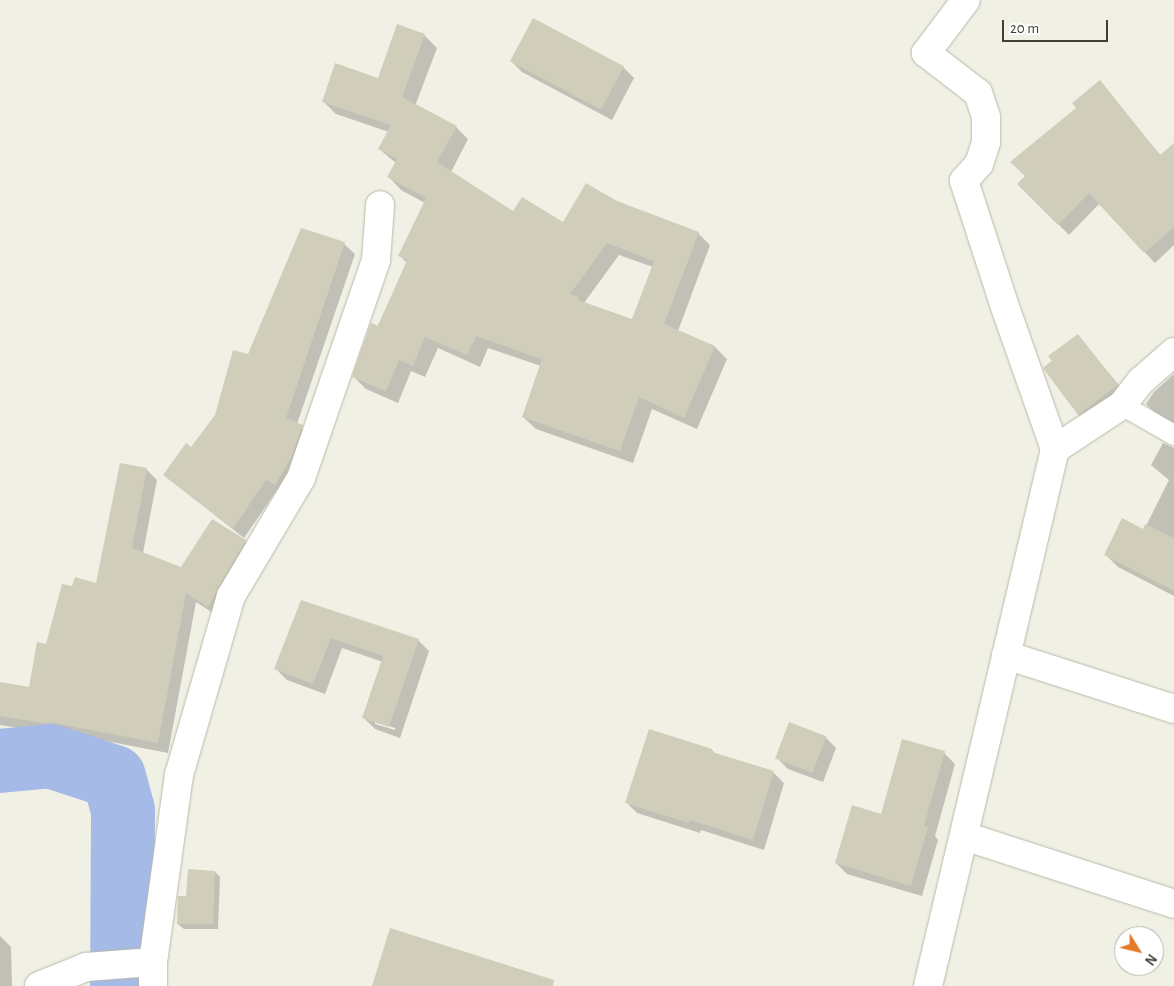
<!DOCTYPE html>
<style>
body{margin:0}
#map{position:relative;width:1174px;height:986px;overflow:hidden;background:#f0f0e4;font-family:"Alegreya Sans",sans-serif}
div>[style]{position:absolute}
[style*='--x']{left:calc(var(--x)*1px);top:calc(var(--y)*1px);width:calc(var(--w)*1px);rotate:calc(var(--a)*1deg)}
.shadow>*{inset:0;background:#0003}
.river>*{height:64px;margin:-32px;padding:0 32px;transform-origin:32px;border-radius:32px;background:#a6bae7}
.building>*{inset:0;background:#d0cebb;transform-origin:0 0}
.roads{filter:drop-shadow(0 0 1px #bab9a8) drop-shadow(0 0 1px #bab9a8)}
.lane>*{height:20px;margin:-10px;padding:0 10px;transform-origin:10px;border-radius:10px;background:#fff}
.street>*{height:28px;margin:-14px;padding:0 14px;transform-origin:14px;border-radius:14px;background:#fff}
span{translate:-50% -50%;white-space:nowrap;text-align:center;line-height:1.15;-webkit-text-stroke:5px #fff;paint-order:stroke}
.north{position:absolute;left:1114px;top:926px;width:50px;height:50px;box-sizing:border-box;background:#fff;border:1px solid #b3b3ae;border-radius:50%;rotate:126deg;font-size:14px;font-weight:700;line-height:20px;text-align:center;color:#414035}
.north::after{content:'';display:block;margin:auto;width:18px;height:22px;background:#e27a29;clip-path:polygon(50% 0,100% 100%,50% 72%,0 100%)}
.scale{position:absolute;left:1002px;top:20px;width:106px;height:22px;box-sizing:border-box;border:2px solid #414035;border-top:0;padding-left:6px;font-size:15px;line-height:18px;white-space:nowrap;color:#414035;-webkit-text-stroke:4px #fff;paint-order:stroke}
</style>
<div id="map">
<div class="shadow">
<div style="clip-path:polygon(evenodd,424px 35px,437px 48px,415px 106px,456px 127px,468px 139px,451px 172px,513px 213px,564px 224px,616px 202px,698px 233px,710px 245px,678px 331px,715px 347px,727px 359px,697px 429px,652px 409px,633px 463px,536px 429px,523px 417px,541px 366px,488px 348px,480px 367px,438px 348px,425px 377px,411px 371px,398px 403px,366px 389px,354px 377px,407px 263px,399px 255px,425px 203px,401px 190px,389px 177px,396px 163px,379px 149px,389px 132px,336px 114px,323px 101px,379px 79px,424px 35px,619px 255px,653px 267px,633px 320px,584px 303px,619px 255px)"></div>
<div style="clip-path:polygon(511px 61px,623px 67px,634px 78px,612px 120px,522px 72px)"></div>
<div style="clip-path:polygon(1100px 82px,1161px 156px,1174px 167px,1174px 245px,1155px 263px,1099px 204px,1069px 235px,1019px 184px)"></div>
<div style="clip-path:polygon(344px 244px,355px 254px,297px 424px,312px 436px,285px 495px,277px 490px,244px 538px,164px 475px,191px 449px,216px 415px,248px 355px)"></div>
<div style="clip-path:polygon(1078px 336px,1128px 396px,1090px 426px,1079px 415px,1044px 368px)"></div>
<div style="clip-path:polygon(1174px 374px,1174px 425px,1158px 416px,1146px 404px,1154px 392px)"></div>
<div style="clip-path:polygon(1163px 443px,1174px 448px,1174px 596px,1118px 567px,1106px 555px,1144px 530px,1169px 480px,1151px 465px)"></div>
<div style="clip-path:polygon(146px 469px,157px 480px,143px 553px,182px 569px,245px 541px,256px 552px,218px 616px,196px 602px,168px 753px,59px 732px,59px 734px,0 725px,0 684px,30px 688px,73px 588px,97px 584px)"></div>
<div style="clip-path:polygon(evenodd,302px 601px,418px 640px,429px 651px,400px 738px,375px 729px,364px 718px,383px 662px,342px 648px,325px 694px,287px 680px,275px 668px,302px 601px,375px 721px,395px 728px,395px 730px,375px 724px,375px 721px)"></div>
<div style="clip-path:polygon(825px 737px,836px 748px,823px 782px,788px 769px,776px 757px)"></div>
<div style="clip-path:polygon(712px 750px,716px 755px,773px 772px,784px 783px,764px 850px,701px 830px,700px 833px,637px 813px,626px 802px)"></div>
<div style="clip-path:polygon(944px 753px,955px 764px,935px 836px,938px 840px,922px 896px,847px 874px,836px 863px)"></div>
<div style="clip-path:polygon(215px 872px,220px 877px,218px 929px,184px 929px,178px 924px,188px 898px)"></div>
<div style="clip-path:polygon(0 936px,11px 947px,12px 986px,0 986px)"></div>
</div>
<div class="river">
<div style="--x:0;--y:761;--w:50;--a:-5.7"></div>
<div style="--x:50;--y:756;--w:67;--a:18.2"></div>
<div style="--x:114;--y:777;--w:34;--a:75"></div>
<div style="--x:123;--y:810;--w:176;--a:90.3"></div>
</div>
<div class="building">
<div style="left:533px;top:18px;width:103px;height:49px;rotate:28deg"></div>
<div style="clip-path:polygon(evenodd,397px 24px,425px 34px,402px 97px,457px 126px,437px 162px,513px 211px,522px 197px,563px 222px,586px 183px,617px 201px,699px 232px,664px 324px,715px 346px,684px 418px,639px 397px,620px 451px,522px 417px,542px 359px,476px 336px,467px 355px,425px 337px,413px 366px,399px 360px,386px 391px,352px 377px,371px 323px,378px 326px,407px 260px,398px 256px,426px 198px,387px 177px,397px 159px,378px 149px,391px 125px,322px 102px,335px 63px,378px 78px,397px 24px,607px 243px,654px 261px,632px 319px,578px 300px,579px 297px,570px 294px,607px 243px)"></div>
<div style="clip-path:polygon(1100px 80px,1160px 155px,1174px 143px,1174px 227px,1144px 253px,1089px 193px,1058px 225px,1017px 184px,1025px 176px,1010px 162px,1076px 108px,1072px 103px)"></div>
<div style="clip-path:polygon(301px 228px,345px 242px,286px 418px,303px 425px,292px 456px,275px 485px,266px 480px,233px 529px,163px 475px,186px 443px,191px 447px,215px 415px,233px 350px,248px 354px)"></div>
<div style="clip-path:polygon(1078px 334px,1118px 385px,1078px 415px,1043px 368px,1052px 361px,1048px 356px)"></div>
<div style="clip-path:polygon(120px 463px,147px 468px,132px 548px,181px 567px,212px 519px,246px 540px,208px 607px,186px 593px,158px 743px,49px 722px,48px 724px,0 716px,0 682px,29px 687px,37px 642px,46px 644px,62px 584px,72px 586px,75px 577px,96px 583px)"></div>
<div style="clip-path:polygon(1122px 518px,1143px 529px,1145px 524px,1174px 538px,1174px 591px,1104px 555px)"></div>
<div style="clip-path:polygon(301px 600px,419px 639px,389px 727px,362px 718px,383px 656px,331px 638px,313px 684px,274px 669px)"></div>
<div style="left:789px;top:722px;width:40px;height:39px;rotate:21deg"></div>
<div style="clip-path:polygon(649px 729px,712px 749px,712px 752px,774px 771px,753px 840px,690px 820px,689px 823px,625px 803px)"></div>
<div style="clip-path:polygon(902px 739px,945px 751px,924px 826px,928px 827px,911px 886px,835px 863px,852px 805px,881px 814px)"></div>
<div style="clip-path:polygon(188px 869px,215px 871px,213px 924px,177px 924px,178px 896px,186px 896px)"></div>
<div style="clip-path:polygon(390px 928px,554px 980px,553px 986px,372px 986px)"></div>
</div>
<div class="roads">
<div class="lane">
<div style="--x:1122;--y:405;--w:60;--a:30"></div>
</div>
<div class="street">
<div style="--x:1055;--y:449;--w:80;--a:-33.3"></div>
<div style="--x:1122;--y:405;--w:31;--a:-52"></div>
<div style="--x:1141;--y:381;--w:44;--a:-41.3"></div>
<div style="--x:1006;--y:655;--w:176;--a:17.8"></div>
<div style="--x:964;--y:836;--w:221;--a:17.9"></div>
<div style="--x:39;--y:986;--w:51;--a:-22"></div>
<div style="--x:86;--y:967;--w:67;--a:-4.3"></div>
<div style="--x:153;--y:986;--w:24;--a:-90"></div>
<div style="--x:153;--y:962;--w:189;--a:-82.1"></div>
<div style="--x:179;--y:775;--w:186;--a:-73.8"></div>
<div style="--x:231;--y:596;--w:137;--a:-59.3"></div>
<div style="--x:301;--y:478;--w:231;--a:-71"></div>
<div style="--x:376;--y:260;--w:55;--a:-85.8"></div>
<div style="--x:928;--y:986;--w:552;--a:-76.69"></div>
<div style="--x:1055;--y:449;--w:151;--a:-109.4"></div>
<div style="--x:1005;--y:307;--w:133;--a:-108"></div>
<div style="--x:964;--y:181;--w:23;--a:-49"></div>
<div style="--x:979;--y:164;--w:23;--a:-72"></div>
<div style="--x:986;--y:142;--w:25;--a:-90"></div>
<div style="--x:986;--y:117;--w:25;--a:-108"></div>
<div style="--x:978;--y:93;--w:66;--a:-142.4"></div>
<div style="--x:926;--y:53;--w:66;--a:-53"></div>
</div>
</div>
<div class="north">N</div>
<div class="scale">20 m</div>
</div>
